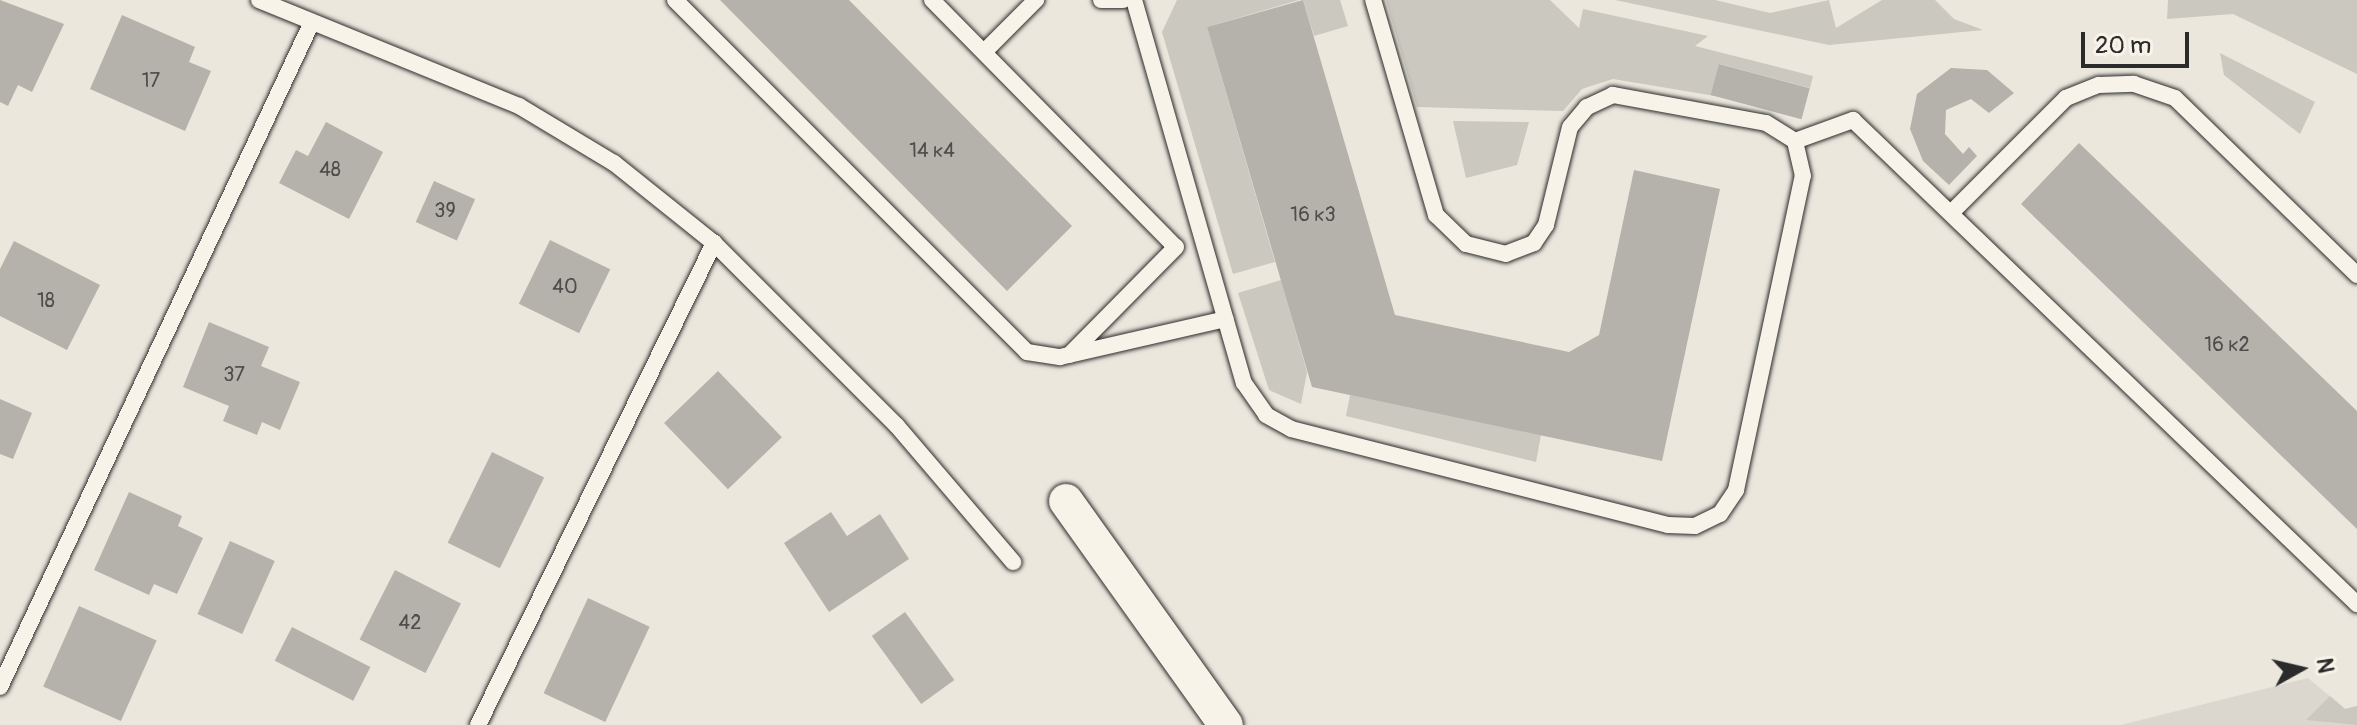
<!DOCTYPE html>
<meta charset="utf-8">
<style>
body{margin:0}
#map{position:relative;width:2357px;height:725px;overflow:hidden;background:#ebe7dd;font-family:Pangolin,sans-serif}
div>[style]{position:absolute}
[style*='--x']{left:calc(var(--x)*1px);top:calc(var(--y)*1px);width:calc(var(--w)*1px);rotate:calc(var(--a)*1deg)}
.built>*{inset:0;background:#dbd7ce}
.green>*{inset:0;background:#cbc8bf}
.building>*{inset:0;background:#b5b2ab;transform-origin:0 0}
.roads{filter:drop-shadow(0 0 2px #2b2b2b) drop-shadow(0 0 2px #2b2b2b)}
.service>*{height:16px;margin:-8px;padding:0 8px;transform-origin:8px;border-radius:8px;background:#f7f3e8}
.minor>*{height:34px;margin:-17px;padding:0 17px;transform-origin:17px;border-radius:17px;background:#f7f3e8}
span{translate:-50% -50%;white-space:nowrap;text-align:center;line-height:1.15;-webkit-text-stroke:6px #f7f3e8;paint-order:stroke}
.number-label{font-size:20px;color:#4e4d4b}
.number-label span{-webkit-text-stroke-width:0}
.north{position:absolute;left:2261px;top:629px;width:80px;height:80px;-webkit-text-stroke:6px #f7f3e8;paint-order:stroke;rotate:82deg;font-size:22px;font-weight:700;line-height:32px;text-align:center;color:#2b2b2b}
.north::after{content:'';display:block;margin:auto;width:28px;height:36px;background:#2b2b2b;clip-path:polygon(50% 0,100% 100%,50% 72%,0 100%)}
.scale{position:absolute;left:2081px;top:32px;width:108px;height:36px;box-sizing:border-box;border:4px solid #2b2b2b;border-top:0;padding-left:10px;font-size:24px;line-height:28px;white-space:nowrap;color:#2b2b2b;-webkit-text-stroke:6px #f7f3e8;paint-order:stroke}
</style>
<div id="map">
<div class="built">
<div style="clip-path:polygon(2308px 678px,2345px 709px,2357px 706px,2357px 725px,2121px 725px)"></div>
</div>
<div class="green">
<div style="clip-path:polygon(1177px 0,1299px 0,1207px 27px,1275px 262px,1233px 274px,1162px 32px)"></div>
<div style="clip-path:polygon(1303px 0,1340px 0,1348px 26px,1314px 36px)"></div>
<div style="clip-path:polygon(1386px 0,1550px 0,1579px 28px,1583px 9px,1708px 36px,1695px 46px,1813px 76px,1810px 88px,1720px 64px,1721px 97px,1613px 79px,1582px 89px,1563px 111px,1417px 107px)"></div>
<div style="clip-path:polygon(1615px 0,1715px 0,1770px 13px,1829px 0,1836px 28px,1882px 0,1935px 0,1954px 19px,1983px 30px,1829px 45px)"></div>
<div style="clip-path:polygon(2168px 0,2357px 0,2357px 74px,2233px 14px,2167px 19px)"></div>
<div style="clip-path:polygon(2220px 53px,2315px 102px,2300px 134px,2224px 75px)"></div>
<div style="clip-path:polygon(1453px 121px,1529px 122px,1517px 165px,1466px 178px)"></div>
<div style="clip-path:polygon(1281px 280px,1307px 372px,1301px 404px,1269px 390px,1238px 293px)"></div>
<div style="clip-path:polygon(1350px 395px,1541px 435px,1536px 462px,1346px 416px)"></div>
<div style="clip-path:polygon(2330px 696px,2345px 709px,2357px 706px,2357px 725px,2306px 720px)"></div>
</div>
<div class="building">
<div style="clip-path:polygon(0 0,64px 24px,32px 92px,18px 85px,8px 106px,0 102px)"></div>
<div style="clip-path:polygon(720px 0,849px 0,1072px 226px,1007px 291px)"></div>
<div style="clip-path:polygon(1303px 0,1395px 315px,1569px 352px,1599px 335px,1634px 170px,1720px 189px,1662px 461px,1312px 387px,1207px 27px)"></div>
<div style="clip-path:polygon(122px 15px,195px 47px,189px 62px,211px 71px,185px 131px,90px 89px)"></div>
<div style="left:1719px;top:64px;width:94px;height:32px;rotate:15deg"></div>
<div style="clip-path:polygon(1951px 68px,1987px 70px,2014px 93px,1989px 113px,1971px 99px,1946px 110px,1945px 134px,1963px 154px,1969px 147px,1977px 156px,1949px 185px,1923px 161px,1910px 129px,1917px 94px)"></div>
<div style="clip-path:polygon(326px 122px,383px 152px,349px 219px,279px 183px,296px 150px,308px 156px)"></div>
<div style="clip-path:polygon(2079px 143px,2357px 411px,2357px 529px,2021px 204px)"></div>
<div style="left:434px;top:181px;width:45px;height:45px;rotate:24deg"></div>
<div style="left:550px;top:240px;width:67px;height:71px;rotate:26deg"></div>
<div style="clip-path:polygon(14px 241px,100px 285px,67px 350px,0 316px,0 269px)"></div>
<div style="clip-path:polygon(209px 322px,269px 347px,261px 366px,300px 382px,280px 430px,262px 422px,257px 435px,223px 421px,229px 406px,183px 387px)"></div>
<div style="left:718px;top:371px;width:92px;height:75px;rotate:46deg"></div>
<div style="clip-path:polygon(0 399px,32px 413px,13px 459px,0 454px)"></div>
<div style="left:492px;top:452px;width:58px;height:101px;rotate:26deg"></div>
<div style="clip-path:polygon(129px 492px,182px 516px,178px 526px,203px 538px,177px 594px,154px 584px,149px 595px,94px 570px)"></div>
<div style="clip-path:polygon(831px 512px,847px 536px,880px 514px,909px 559px,829px 612px,784px 543px)"></div>
<div style="left:230px;top:541px;width:49px;height:80px;rotate:24deg"></div>
<div style="left:395px;top:570px;width:74px;height:78px;rotate:27deg"></div>
<div style="left:588px;top:598px;width:68px;height:105px;rotate:25deg"></div>
<div style="left:79px;top:606px;width:85px;height:88px;rotate:24deg"></div>
<div style="left:905px;top:612px;width:84px;height:41px;rotate:54deg"></div>
<div style="left:292px;top:627px;width:88px;height:38px;rotate:27deg"></div>
</div>
<div class="roads">
<div class="service">
<div style="--x:259;--y:0;--w:281;--a:22.2"></div>
<div style="--x:519;--y:106;--w:111;--a:31"></div>
<div style="--x:614;--y:163;--w:128;--a:38.7"></div>
<div style="--x:714;--y:243;--w:259;--a:45"></div>
<div style="--x:897;--y:426;--w:179;--a:49.5"></div>
<div style="--x:675;--y:0;--w:498;--a:45"></div>
<div style="--x:1027;--y:352;--w:33;--a:9"></div>
<div style="--x:1060;--y:357;--w:170;--a:-12.9"></div>
<div style="--x:932;--y:0;--w:347;--a:45.4"></div>
<div style="--x:1176;--y:247;--w:152;--a:134.7"></div>
<div style="--x:1101;--y:0;--w:22;--a:0"></div>
<div style="--x:1134;--y:0;--w:398;--a:74"></div>
<div style="--x:1244;--y:383;--w:39;--a:55"></div>
<div style="--x:1266;--y:415;--w:29;--a:29"></div>
<div style="--x:1291;--y:429;--w:389;--a:14.3"></div>
<div style="--x:1668;--y:525;--w:27;--a:2"></div>
<div style="--x:1695;--y:526;--w:28;--a:-26"></div>
<div style="--x:1720;--y:514;--w:29;--a:-56"></div>
<div style="--x:1736;--y:490;--w:321;--a:-78"></div>
<div style="--x:1803;--y:176;--w:36;--a:-103"></div>
<div style="--x:1795;--y:141;--w:34;--a:-148"></div>
<div style="--x:1766;--y:123;--w:156;--a:-169.6"></div>
<div style="--x:1613;--y:95;--w:29;--a:155"></div>
<div style="--x:1587;--y:107;--w:26;--a:130"></div>
<div style="--x:1570;--y:127;--w:101;--a:103.8"></div>
<div style="--x:1546;--y:225;--w:22;--a:124"></div>
<div style="--x:1534;--y:243;--w:30;--a:159"></div>
<div style="--x:1506;--y:254;--w:41;--a:-166"></div>
<div style="--x:1466;--y:244;--w:42;--a:-136"></div>
<div style="--x:1436;--y:215;--w:224;--a:-106.3"></div>
<div style="--x:984;--y:52;--w:74;--a:-45"></div>
<div style="--x:1795;--y:141;--w:62;--a:-19.9"></div>
<div style="--x:1853;--y:120;--w:699;--a:43.84"></div>
<div style="--x:1951;--y:213;--w:163;--a:-45"></div>
<div style="--x:2066;--y:98;--w:35;--a:-22"></div>
<div style="--x:2099;--y:85;--w:35;--a:-2"></div>
<div style="--x:2134;--y:84;--w:43;--a:18.9"></div>
<div style="--x:2175;--y:98;--w:254;--a:44.2"></div>
<div style="--x:0;--y:687;--w:732;--a:-64.87"></div>
<div style="--x:478;--y:725;--w:537;--a:-63.91"></div>
</div>
<div class="minor">
<div style="--x:1066;--y:501;--w:275;--a:54.5"></div>
</div>
</div>
<div class="number-label">
<span style="left:151px;top:80px">17</span>
<span style="left:932px;top:150px">14 к4</span>
<span style="left:330px;top:169px">48</span>
<span style="left:445px;top:210px">39</span>
<span style="left:1313px;top:214px">16 к3</span>
<span style="left:565px;top:286px">40</span>
<span style="left:46px;top:300px">18</span>
<span style="left:2227px;top:344px">16 к2</span>
<span style="left:234px;top:374px">37</span>
<span style="left:410px;top:622px">42</span>
</div>
<div class="north">N</div>
<div class="scale">20 m</div>
</div>
